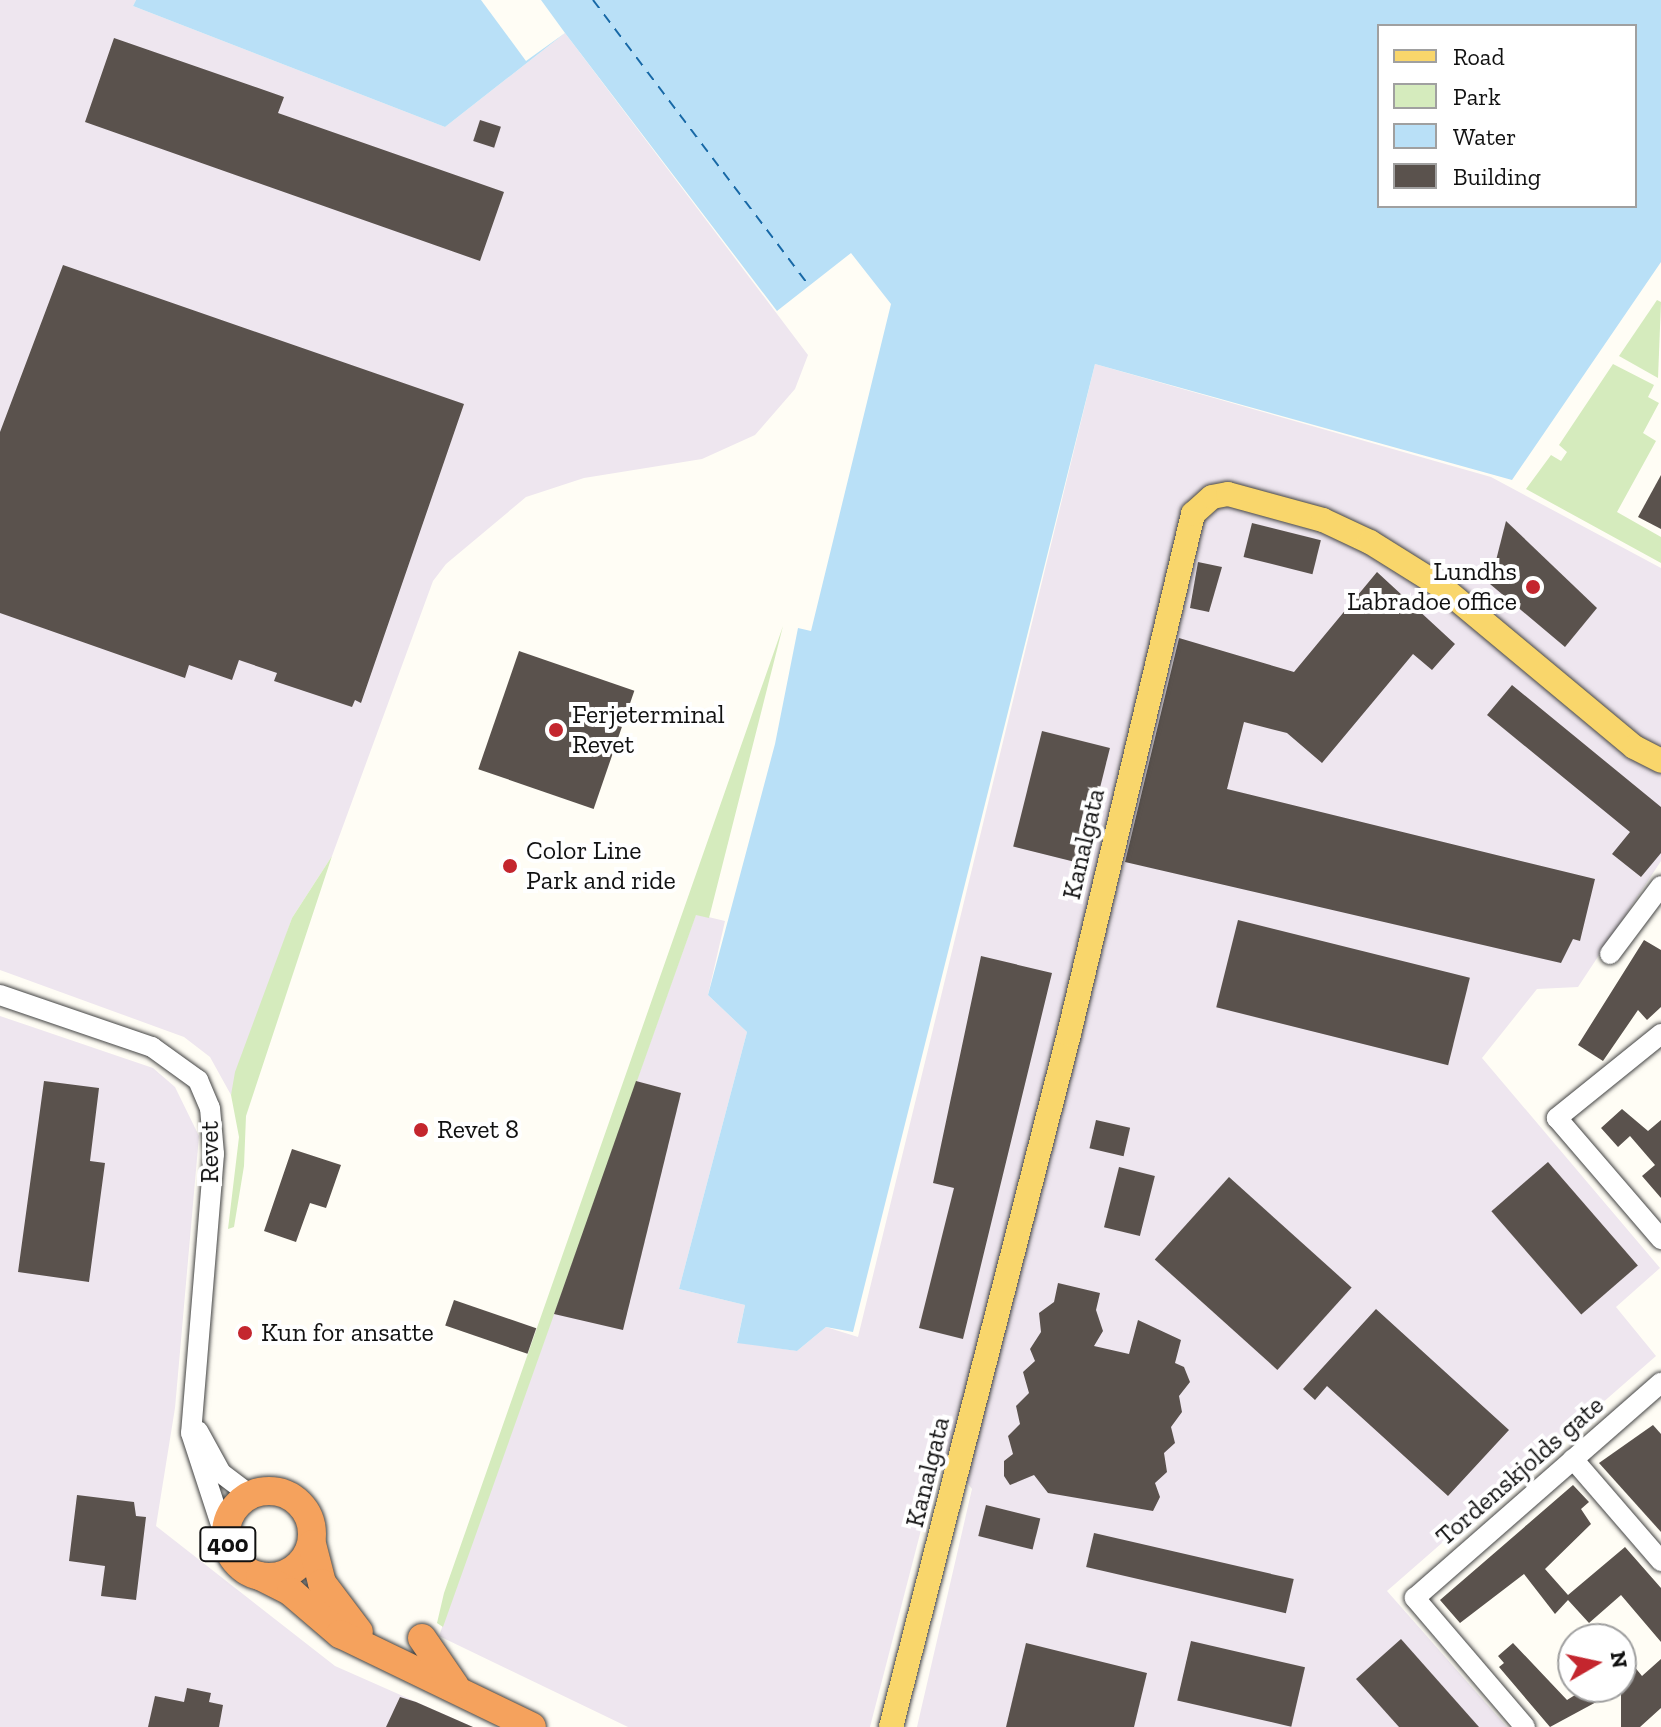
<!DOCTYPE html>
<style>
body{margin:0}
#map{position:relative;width:1661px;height:1727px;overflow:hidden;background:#fffdf5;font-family:"Zilla Slab",serif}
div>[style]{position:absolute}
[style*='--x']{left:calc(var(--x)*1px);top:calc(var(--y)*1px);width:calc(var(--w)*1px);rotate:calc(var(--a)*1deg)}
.industrial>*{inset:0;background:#eee6ef}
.green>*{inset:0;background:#d5ebbd}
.water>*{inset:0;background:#b9e0f7}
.pier>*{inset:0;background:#fffdf5}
.ferry>*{height:2px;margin-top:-1px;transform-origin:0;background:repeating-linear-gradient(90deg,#1768a6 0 10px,transparent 0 18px)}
.building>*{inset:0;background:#5a524d;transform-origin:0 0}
.roads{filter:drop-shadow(0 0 2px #444) drop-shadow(0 0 2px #444)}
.minor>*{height:20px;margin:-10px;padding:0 10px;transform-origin:10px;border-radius:10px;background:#fff}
.major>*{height:24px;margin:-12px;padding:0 12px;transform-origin:12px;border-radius:12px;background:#f9d66b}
.highway>*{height:28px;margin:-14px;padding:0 14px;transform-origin:14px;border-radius:14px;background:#f5a25d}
.highway>.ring{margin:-14px;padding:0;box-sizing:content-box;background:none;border:28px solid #f5a25d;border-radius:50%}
.dots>*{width:22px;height:22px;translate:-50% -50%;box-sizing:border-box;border:4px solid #fff;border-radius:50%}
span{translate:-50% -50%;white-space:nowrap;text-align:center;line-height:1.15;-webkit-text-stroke:8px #fff;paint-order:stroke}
.shield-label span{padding:2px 6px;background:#fff;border:2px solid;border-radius:6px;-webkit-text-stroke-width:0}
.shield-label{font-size:24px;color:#111;font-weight:700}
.poi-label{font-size:26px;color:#111}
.right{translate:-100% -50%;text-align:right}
.left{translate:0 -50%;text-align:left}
.street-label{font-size:26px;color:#111}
.legend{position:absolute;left:1377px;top:24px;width:260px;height:184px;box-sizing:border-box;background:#fff;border:2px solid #a0a0a0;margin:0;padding:10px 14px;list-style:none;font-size:24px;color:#111}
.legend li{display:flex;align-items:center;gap:16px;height:40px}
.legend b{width:40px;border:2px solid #a0a0a0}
.north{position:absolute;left:1557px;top:1623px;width:80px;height:80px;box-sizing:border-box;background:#fff;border:2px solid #a0a0a0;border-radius:50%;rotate:81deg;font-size:22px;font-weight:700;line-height:32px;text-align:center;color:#111}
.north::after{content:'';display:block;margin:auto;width:28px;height:36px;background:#c4262e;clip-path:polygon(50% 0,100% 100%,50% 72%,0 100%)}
</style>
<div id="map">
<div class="industrial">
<div style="clip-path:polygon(0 0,136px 0,133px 6px,445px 127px,565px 33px,808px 355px,795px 389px,755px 435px,702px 459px,584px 478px,526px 497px,446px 564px,433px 581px,332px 856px,292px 918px,231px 1095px,210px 1057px,184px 1037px,0 970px)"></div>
<div style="clip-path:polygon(1095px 364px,1491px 477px,1661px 568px,1661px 861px,1578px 987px,1537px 989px,1482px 1058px,1660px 1268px,1616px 1307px,1656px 1356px,1387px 1591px,1507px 1727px,917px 1727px,972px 1489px,942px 1449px,870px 1727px,628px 1727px,439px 1636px,696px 914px,725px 921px,708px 995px,747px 1032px,679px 1289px,745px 1305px,737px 1342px,797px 1351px,826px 1327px,858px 1337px)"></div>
<div style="clip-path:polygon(0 1016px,153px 1068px,175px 1087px,199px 1136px,175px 1408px,156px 1526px,335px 1666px,473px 1727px,0 1727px)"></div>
</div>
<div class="green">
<div style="clip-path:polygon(1657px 300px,1661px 302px,1658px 378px,1619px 356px)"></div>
<div style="clip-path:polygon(1613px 364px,1654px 385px,1648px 397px,1659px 403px,1643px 433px,1656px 441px,1617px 512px,1661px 537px,1661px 563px,1526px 489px,1551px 455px,1561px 461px,1567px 452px,1559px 445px)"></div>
<div style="clip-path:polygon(783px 626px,709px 918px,696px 915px,443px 1627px,437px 1623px,444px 1593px)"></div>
<div style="clip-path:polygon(332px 856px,246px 1116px,244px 1166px,234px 1227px,228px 1229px,239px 1137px,231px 1095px,235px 1072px,292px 918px)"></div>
</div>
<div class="water">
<div style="clip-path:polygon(evenodd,136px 0,1661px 0,1661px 262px,1512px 480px,1095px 364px,853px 1332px,826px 1327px,797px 1351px,737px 1343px,745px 1305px,679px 1289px,747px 1032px,708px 995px,775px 744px,798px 628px,811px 631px,891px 304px,851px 253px,777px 311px,565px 33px,445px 127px,133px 6px,136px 0,1379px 26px,1635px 26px,1635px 206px,1379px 206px,1379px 26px)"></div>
</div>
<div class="pier">
<div style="clip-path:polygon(481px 0,541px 0,565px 33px,526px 61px)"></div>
</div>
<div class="ferry">
<div style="--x:593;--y:0;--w:358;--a:52.9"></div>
</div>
<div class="building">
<div style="clip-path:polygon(114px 38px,284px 97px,278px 113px,504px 192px,480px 261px,85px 122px)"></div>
<div style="left:480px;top:120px;width:22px;height:22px;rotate:18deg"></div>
<div style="clip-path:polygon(63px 265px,464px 404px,361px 703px,355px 700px,352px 707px,274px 681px,277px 673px,239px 660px,232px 680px,189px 665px,185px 678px,0 613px,0 432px)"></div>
<div style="clip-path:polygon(1661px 475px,1661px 529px,1638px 517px)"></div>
<div style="clip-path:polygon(1506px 521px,1597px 608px,1565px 647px,1490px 584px)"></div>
<div style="left:1252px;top:523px;width:71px;height:35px;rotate:14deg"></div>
<div style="clip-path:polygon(1198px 562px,1222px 567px,1209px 612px,1190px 608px)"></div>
<div style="clip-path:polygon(1377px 572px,1455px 644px,1432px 670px,1413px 654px,1322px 763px,1287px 733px,1244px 722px,1227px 789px,1595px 879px,1580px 941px,1573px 939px,1561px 963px,1125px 862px,1179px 638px,1294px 672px)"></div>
<div style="left:519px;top:651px;width:122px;height:125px;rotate:19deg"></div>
<div style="clip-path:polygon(1512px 685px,1661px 807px,1661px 853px,1641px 877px,1612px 854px,1630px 832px,1487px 715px)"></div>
<div style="left:1042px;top:731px;width:70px;height:119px;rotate:14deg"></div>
<div style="left:1238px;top:920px;width:239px;height:90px;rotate:14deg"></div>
<div style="clip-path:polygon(1644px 940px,1661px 950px,1661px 1007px,1647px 1020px,1638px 1010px,1603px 1061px,1578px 1045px)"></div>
<div style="clip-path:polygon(981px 956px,1052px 973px,963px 1339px,919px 1328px,954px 1188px,933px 1183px)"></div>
<div style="clip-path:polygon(44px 1081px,99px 1088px,90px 1161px,105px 1163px,89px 1282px,18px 1272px)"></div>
<div style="clip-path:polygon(636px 1081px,681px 1093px,623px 1330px,554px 1314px)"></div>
<div style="clip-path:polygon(1622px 1109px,1648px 1131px,1661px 1120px,1661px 1198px,1642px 1176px,1655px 1165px,1630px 1136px,1618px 1147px,1601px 1128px)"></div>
<div style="left:1096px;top:1120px;width:35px;height:29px;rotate:13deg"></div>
<div style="clip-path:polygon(292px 1149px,341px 1165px,326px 1208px,310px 1203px,296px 1242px,264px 1231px)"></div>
<div style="left:1548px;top:1162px;width:137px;height:75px;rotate:49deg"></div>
<div style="left:1119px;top:1167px;width:37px;height:62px;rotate:14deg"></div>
<div style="left:1229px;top:1177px;width:165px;height:111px;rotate:42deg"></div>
<div style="clip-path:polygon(1058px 1283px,1100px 1293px,1096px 1310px,1103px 1331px,1094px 1346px,1129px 1354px,1138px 1320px,1181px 1340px,1175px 1363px,1184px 1367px,1190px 1382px,1179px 1396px,1182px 1412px,1171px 1427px,1175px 1443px,1164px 1453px,1167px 1472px,1155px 1483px,1160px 1497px,1153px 1511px,1048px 1493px,1034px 1475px,1010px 1485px,1004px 1476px,1004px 1461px,1013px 1454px,1008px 1436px,1020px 1424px,1016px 1406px,1029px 1393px,1023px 1372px,1035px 1361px,1030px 1349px,1041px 1332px,1039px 1313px,1054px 1302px)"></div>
<div style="left:454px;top:1300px;width:87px;height:27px;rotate:19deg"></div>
<div style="clip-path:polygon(1376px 1309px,1509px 1430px,1448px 1496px,1327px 1386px,1315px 1400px,1303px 1389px)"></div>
<div style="clip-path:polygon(1653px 1425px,1661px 1434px,1661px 1532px,1599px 1463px)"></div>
<div style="clip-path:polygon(1573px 1485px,1589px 1502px,1581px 1509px,1591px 1524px,1545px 1569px,1568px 1595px,1625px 1547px,1661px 1588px,1661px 1642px,1621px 1595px,1589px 1623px,1568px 1600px,1555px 1614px,1524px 1574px,1460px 1623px,1440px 1600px)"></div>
<div style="clip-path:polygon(77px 1495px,134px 1502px,136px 1516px,146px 1517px,136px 1600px,101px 1596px,105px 1566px,69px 1561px)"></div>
<div style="left:986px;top:1505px;width:56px;height:32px;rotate:14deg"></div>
<div style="left:1094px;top:1533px;width:205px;height:35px;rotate:13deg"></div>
<div style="clip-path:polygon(1401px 1639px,1479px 1727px,1399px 1727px,1356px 1679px)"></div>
<div style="left:1191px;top:1641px;width:117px;height:61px;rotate:13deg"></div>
<div style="clip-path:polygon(1026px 1643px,1147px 1673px,1134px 1727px,1006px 1727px)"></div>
<div style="clip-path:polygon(1513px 1643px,1567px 1700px,1588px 1687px,1600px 1700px,1550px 1727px,1499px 1667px,1504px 1663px,1498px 1656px)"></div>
<div style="clip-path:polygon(1621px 1650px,1642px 1676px,1661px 1659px,1661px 1708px,1640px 1727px,1621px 1727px)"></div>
<div style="clip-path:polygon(187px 1688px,211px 1693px,209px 1702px,223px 1705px,219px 1727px,148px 1727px,155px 1696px,184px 1702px)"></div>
<div style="clip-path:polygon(400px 1697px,416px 1702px,473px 1727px,386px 1727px)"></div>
</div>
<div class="roads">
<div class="minor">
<div style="--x:1610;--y:954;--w:85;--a:-53.1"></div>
<div style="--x:0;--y:995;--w:161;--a:18.9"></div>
<div style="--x:152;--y:1047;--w:57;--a:35.7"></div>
<div style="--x:198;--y:1080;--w:30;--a:67"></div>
<div style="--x:210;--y:1108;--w:46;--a:85"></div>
<div style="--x:214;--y:1154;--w:280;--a:94.7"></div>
<div style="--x:191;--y:1433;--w:122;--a:71.9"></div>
<div style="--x:1661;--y:1034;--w:134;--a:141.1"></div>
<div style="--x:1557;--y:1118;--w:160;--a:49.3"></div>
<div style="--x:198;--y:1431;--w:48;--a:61.3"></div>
<div style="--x:221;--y:1473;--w:36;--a:37"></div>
<div style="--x:1573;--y:1459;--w:135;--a:49.2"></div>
<div style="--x:1525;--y:1727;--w:170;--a:-130.5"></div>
<div style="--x:1415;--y:1598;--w:327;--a:-41.2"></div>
</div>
<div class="major">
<div style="--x:891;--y:1727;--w:715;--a:-75.59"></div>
<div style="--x:1069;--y:1034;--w:535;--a:-76.59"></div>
<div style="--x:1193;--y:514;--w:25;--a:-42"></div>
<div style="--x:1212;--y:497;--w:16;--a:-11"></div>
<div style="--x:1228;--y:494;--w:98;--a:15.3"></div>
<div style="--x:1323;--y:520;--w:52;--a:25.1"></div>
<div style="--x:1370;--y:542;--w:85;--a:32"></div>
<div style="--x:1442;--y:587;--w:250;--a:39.8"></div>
<div style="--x:1634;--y:747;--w:30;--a:27"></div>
</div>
<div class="highway">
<div class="ring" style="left:226px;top:1491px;width:58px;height:58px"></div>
<div style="--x:312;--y:1544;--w:40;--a:75.6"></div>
<div style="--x:322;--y:1583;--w:61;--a:52.9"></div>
<div style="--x:260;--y:1576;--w:35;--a:27"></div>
<div style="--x:291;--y:1592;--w:65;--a:40.6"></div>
<div style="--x:340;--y:1634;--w:213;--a:25.8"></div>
<div style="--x:422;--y:1638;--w:58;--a:55.5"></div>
</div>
</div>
<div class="dots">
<div style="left:1533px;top:587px;background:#c4262e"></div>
<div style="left:556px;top:730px;background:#c4262e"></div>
<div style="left:510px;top:866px;background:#c4262e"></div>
<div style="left:421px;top:1130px;background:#c4262e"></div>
<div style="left:245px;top:1333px;background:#c4262e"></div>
</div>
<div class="shield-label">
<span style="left:228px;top:1544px">400</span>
</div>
<div class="poi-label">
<span class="right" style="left:1517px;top:587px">Lundhs<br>Labradoe office</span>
<span class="left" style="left:572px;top:730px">Ferjeterminal<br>Revet</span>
<span class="left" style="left:526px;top:866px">Color Line<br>Park and ride</span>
<span class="left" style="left:437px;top:1130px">Revet 8</span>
<span class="left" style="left:261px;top:1333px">Kun for ansatte</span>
</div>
<div class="street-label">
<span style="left:1084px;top:844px;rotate:-77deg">Kanalgata</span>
<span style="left:210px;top:1152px;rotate:-90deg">Revet</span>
<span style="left:1520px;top:1471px;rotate:-41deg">Tordenskjolds gate</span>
<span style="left:928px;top:1472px;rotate:-76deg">Kanalgata</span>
</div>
<ul class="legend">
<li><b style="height:10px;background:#f9d66b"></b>Road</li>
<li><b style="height:22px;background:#d5ebbd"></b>Park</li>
<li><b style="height:22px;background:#b9e0f7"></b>Water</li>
<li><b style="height:22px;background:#5a524d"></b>Building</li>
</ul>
<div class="north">N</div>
</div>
